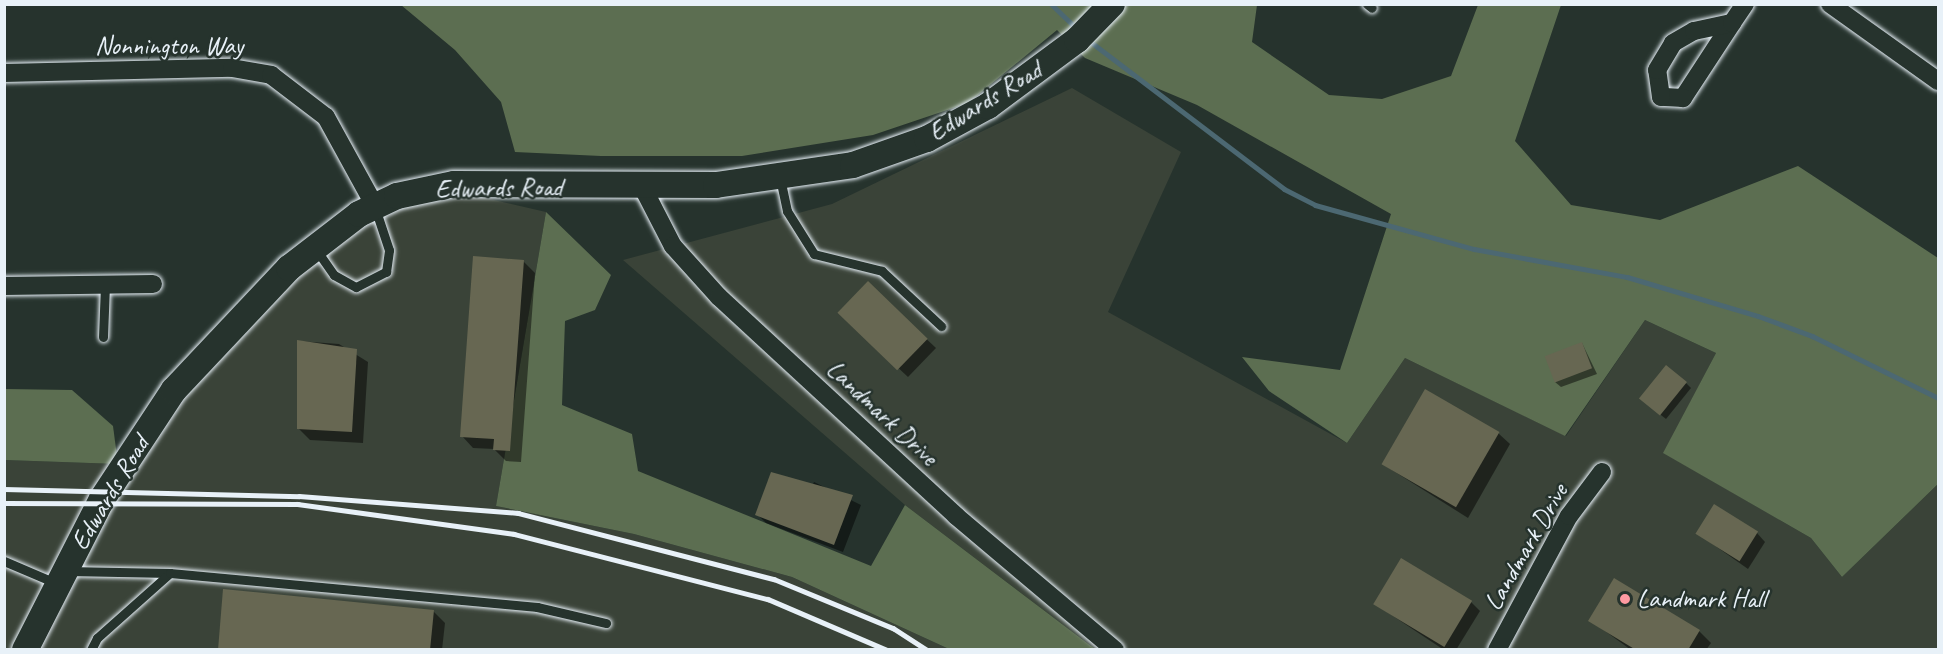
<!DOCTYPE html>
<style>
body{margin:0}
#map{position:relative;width:1943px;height:654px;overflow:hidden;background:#26332d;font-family:Caveat,sans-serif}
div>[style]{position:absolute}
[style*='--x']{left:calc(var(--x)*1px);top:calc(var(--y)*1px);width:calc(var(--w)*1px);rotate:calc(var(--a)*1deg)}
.built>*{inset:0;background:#3a4338}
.green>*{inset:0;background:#5c6e51}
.shadow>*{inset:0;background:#0007}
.stream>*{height:5px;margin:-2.5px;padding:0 2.5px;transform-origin:2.5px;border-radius:2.5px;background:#4c6872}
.building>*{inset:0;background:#676752;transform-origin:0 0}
.roads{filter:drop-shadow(0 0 2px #e8f1f8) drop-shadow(0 0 2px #e8f1f8)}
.lane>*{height:9px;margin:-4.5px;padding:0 4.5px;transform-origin:4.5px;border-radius:4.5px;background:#26332d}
.street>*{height:18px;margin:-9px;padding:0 9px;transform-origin:9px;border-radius:9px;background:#26332d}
.secondary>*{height:26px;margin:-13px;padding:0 13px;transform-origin:13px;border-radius:13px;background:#26332d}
.rail>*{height:4.5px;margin:-2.25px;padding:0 2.25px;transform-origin:2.25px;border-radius:2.25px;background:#e8f1f8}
.dots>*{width:16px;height:16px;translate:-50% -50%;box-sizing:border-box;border:3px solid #26332d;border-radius:50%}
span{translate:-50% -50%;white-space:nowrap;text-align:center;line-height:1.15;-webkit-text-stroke:5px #26332d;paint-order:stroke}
.street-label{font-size:26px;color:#e8f1f8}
.poi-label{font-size:26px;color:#e8f1f8}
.left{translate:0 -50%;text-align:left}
.frame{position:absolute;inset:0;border:6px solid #e8f1f8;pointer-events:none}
</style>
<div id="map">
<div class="built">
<div style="clip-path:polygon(1072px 88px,1181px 152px,1108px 312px,1347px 443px,1405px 358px,1566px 436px,1645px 320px,1716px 353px,1664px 453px,1811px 538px,1842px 577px,1938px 484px,1938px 649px,1095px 649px,905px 505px,623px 260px,832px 204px)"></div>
<div style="clip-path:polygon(434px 186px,546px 212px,496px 506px,634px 534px,792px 577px,949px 649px,5px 650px,5px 460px,118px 464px,289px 268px)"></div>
</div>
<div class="green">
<div style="clip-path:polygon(401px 5px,1257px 5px,1252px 42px,1329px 95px,1382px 99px,1451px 76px,1478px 5px,1561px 5px,1515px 141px,1571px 205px,1660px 220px,1798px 166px,1938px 258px,1938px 484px,1842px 577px,1811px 538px,1663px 453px,1716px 353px,1645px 320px,1565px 436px,1405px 358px,1347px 443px,1269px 391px,1242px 357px,1340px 370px,1391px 214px,1197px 105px,1085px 58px,1057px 30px,968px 103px,873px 135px,742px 156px,601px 156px,515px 152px,501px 102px,455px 50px)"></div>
<div style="clip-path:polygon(546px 212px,611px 275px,595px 310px,565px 321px,562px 405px,632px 434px,638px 471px,871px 566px,905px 505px,1095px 649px,949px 649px,792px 577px,634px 534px,496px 506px)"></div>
<div style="clip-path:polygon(5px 389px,72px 390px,113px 426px,118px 464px,5px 460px)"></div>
</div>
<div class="shadow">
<div style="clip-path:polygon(523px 261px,535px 273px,521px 462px,506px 461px,494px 449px,473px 448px,462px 436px)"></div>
<div style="clip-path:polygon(868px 284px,936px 348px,908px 377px,849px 322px)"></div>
<div style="clip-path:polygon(298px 341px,339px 344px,368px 362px,363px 443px,310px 440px,298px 428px)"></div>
<div style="clip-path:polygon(1582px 343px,1597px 374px,1561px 387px,1555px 382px)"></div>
<div style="clip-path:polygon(1686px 383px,1691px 388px,1666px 419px,1647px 404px)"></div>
<div style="clip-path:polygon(1498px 433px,1510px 444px,1468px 518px,1384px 465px)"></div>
<div style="clip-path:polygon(814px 482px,861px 505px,843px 552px,766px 523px,757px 514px,811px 489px)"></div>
<div style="clip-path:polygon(1697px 533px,1757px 533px,1765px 542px,1748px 569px)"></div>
<div style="clip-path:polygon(1471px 602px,1480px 611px,1456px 650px,1444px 650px,1375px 604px)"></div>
<div style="clip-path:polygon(433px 611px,445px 623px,442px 650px,219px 650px)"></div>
<div style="clip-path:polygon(1590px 620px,1699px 631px,1711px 643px,1706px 650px,1631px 650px)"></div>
</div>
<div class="stream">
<div style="--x:1051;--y:4;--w:36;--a:44"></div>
<div style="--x:1088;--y:40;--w:246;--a:37.2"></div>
<div style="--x:1284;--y:189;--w:35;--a:27"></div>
<div style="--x:1315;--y:205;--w:165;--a:15.5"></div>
<div style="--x:1474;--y:249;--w:156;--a:10.4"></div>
<div style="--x:1627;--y:277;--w:137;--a:16.6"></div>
<div style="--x:1758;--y:316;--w:58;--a:20.3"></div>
<div style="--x:1812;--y:336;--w:140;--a:26.2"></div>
</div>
<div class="building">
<div style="clip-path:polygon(473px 256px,524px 260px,510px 451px,493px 450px,494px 439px,460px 437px)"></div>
<div style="left:868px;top:281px;width:83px;height:44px;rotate:44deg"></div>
<div style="clip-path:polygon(297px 340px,357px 349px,352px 432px,297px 429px)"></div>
<div style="left:1582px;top:342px;width:28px;height:40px;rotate:69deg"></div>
<div style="left:1666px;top:365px;width:27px;height:43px;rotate:39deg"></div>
<div style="left:1425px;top:389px;width:86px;height:87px;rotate:30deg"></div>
<div style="clip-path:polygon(771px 472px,853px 495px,834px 545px,755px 515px)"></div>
<div style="left:1714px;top:504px;width:52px;height:35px;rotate:32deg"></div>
<div style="left:1401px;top:558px;width:83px;height:54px;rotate:31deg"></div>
<div style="clip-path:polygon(1614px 578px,1700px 630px,1688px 650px,1636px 650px,1588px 621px)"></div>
<div style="clip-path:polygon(223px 589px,434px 610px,430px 650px,218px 650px)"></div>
</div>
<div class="roads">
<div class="lane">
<div style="--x:1367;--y:4;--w:6;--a:39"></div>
<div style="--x:780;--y:178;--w:34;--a:78"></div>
<div style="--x:787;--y:211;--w:51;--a:57.9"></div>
<div style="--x:814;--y:254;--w:70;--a:14"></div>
<div style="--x:882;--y:271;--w:81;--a:43"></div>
<div style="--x:315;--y:248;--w:33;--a:55"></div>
<div style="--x:334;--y:275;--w:25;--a:29"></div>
<div style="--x:356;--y:287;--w:34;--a:-27"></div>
<div style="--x:386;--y:272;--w:22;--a:-82"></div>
<div style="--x:389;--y:250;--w:44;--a:-108.4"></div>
<div style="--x:103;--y:337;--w:52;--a:-87.8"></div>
<div style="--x:4;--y:561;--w:59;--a:23.1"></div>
<div style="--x:67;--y:571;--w:103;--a:1.1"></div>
<div style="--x:170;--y:573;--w:98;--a:138.3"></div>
<div style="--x:97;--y:638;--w:13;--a:117"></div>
<div style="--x:170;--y:573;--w:369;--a:5.3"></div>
<div style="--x:537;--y:607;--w:71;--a:13.1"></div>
</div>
<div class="street">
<div style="--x:1830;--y:4;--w:133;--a:35.5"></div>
<div style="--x:1732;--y:23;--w:90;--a:123.2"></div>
<div style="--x:1683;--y:98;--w:22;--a:-177"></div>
<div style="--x:1661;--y:97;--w:27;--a:-98"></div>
<div style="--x:1657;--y:70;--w:31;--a:-59"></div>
<div style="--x:1673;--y:43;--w:24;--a:-30"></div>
<div style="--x:1694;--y:31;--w:39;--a:-12"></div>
<div style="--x:1732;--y:23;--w:23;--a:-56"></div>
<div style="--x:4;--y:73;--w:228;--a:-1.3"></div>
<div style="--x:232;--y:68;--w:40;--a:10"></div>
<div style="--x:271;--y:75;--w:69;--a:37.4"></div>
<div style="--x:326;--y:117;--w:102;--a:61.2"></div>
<div style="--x:643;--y:188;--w:65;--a:62.7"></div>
<div style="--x:673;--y:246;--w:69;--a:48"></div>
<div style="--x:719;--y:297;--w:323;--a:42.7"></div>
<div style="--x:956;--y:516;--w:208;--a:40.1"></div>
<div style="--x:4;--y:286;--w:149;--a:-0.8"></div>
<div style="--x:1497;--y:650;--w:152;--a:-61.8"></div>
<div style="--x:1569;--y:516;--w:55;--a:-53.1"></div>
</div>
<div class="secondary">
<div style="--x:25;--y:650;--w:169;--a:-63"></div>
<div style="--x:102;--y:499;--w:131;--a:-56.6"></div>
<div style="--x:174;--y:390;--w:168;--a:-46.7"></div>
<div style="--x:289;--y:268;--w:88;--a:-37.6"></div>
<div style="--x:359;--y:214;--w:42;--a:-25.3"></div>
<div style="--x:397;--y:196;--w:58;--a:-11.9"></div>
<div style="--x:454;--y:184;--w:262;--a:0.2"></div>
<div style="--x:716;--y:185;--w:138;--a:-8.3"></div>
<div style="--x:853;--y:165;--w:78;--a:-19.4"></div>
<div style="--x:927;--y:139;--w:69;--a:-28.4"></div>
<div style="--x:988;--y:106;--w:111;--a:-36.6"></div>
<div style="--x:1077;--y:40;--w:50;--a:-45.8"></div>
</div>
</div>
<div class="rail">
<div style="--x:4;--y:489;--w:295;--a:1.4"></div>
<div style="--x:299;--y:496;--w:220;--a:4.4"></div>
<div style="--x:518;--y:513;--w:264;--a:14.5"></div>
<div style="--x:774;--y:579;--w:129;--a:22.4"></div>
<div style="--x:893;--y:628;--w:40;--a:32.9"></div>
<div style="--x:4;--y:503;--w:294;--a:0.2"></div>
<div style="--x:298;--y:504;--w:218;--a:7.9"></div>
<div style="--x:514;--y:534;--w:262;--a:14.4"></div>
<div style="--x:768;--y:599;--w:129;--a:23.2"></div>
</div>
<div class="dots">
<div style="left:1625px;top:599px;background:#ff9aa2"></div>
</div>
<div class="street-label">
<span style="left:169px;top:46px">Nonnington Way</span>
<span style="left:985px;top:101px;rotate:-32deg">Edwards Road</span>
<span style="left:499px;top:188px;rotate:-1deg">Edwards Road</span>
<span style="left:882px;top:413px;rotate:43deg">Landmark Drive</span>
<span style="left:110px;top:493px;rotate:-59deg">Edwards Road</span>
<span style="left:1526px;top:547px;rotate:-60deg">Landmark Drive</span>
</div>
<div class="poi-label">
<span class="left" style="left:1637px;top:599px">Landmark Hall</span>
</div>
<div class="frame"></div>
</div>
